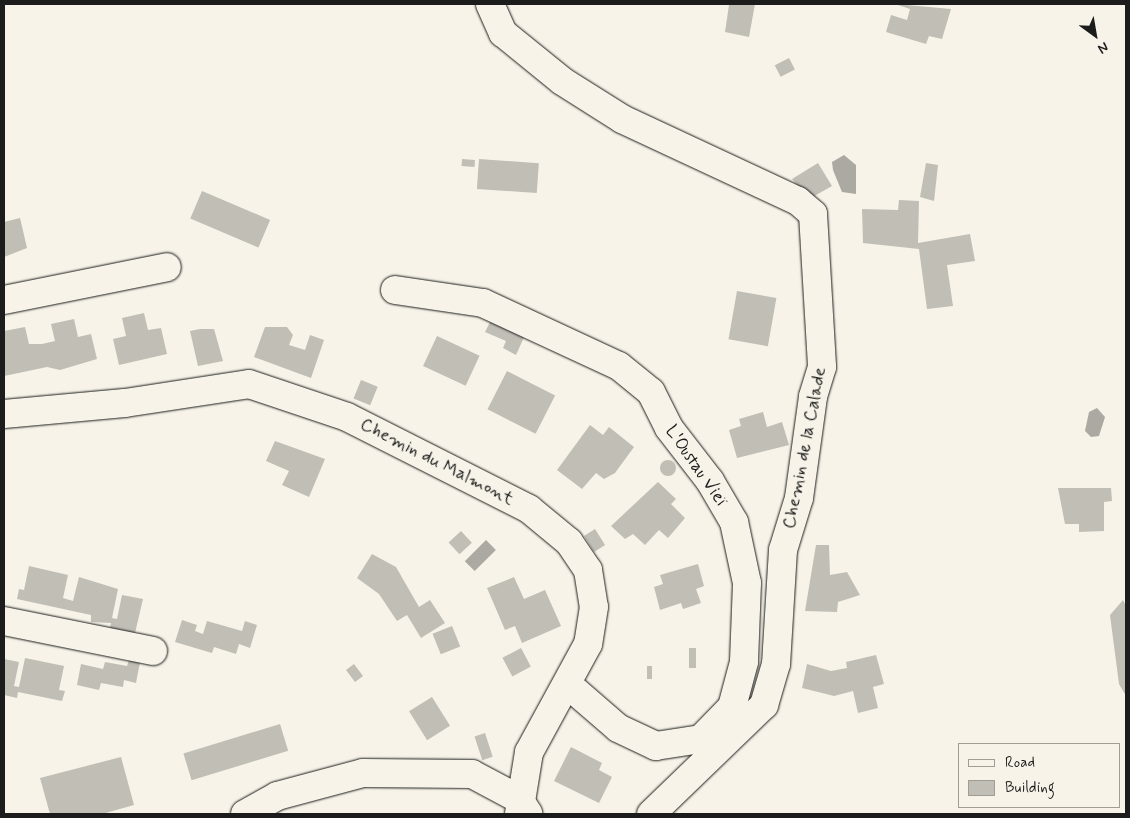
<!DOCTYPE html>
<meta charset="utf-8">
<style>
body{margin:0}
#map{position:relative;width:1130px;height:818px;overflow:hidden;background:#f7f3e8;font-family:Mynerve,sans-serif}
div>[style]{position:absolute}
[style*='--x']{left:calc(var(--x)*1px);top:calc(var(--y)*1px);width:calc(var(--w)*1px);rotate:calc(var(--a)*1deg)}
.water>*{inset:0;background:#aca9a2;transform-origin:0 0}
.building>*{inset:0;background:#c0beb5;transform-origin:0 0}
.round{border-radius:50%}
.roads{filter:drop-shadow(0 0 1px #1c1c1c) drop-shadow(0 0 1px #1c1c1c)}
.minor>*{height:28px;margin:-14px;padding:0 14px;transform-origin:14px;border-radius:14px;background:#f7f3e8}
span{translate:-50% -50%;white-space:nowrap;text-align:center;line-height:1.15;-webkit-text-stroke:5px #f7f3e8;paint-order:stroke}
.street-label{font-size:18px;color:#1c1c1c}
.frame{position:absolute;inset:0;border:5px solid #1c1c1c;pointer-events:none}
.legend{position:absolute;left:958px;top:743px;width:162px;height:65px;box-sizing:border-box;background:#f7f3e8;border:1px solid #9f9d96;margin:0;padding:6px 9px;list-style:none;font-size:15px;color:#1c1c1c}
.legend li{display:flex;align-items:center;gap:10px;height:25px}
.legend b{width:25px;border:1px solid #9f9d96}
.north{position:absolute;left:1070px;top:10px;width:50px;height:50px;-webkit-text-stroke:4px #f7f3e8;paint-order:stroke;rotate:148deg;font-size:14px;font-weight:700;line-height:20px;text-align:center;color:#1c1c1c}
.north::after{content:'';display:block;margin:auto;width:18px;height:22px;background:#1c1c1c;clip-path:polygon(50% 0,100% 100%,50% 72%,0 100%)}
</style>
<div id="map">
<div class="water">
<div style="clip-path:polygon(844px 155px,856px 165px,856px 194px,842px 192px,833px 170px,832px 162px)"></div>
<div style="clip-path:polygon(1097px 408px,1105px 417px,1099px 436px,1091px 437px,1085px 431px,1089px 412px)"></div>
<div style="left:486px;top:540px;width:14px;height:30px;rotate:45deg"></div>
</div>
<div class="building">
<div style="clip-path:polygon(755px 4px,749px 37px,725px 32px,729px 5px,725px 4px)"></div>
<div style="clip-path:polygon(895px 4px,951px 9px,942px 39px,929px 36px,926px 44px,886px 32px,891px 15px,907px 20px,910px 9px)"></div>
<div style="left:789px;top:58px;width:13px;height:16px;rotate:63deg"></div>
<div style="left:462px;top:159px;width:13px;height:7px;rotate:4deg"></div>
<div style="left:479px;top:159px;width:60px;height:30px;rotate:4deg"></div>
<div style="clip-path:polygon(818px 163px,832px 186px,809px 199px,792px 179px)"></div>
<div style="clip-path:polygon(926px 163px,938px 165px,934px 201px,920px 197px)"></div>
<div style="left:202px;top:191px;width:74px;height:30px;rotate:23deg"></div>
<div style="clip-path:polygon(899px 200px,919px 201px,918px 243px,970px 234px,975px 261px,947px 265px,953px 306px,927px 309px,919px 249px,863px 243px,862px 209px,898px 210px)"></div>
<div style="clip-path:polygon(20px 218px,27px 248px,4px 257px,4px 222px)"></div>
<div style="left:737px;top:291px;width:40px;height:49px;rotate:10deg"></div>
<div style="clip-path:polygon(144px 313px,148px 330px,161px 328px,167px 354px,119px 365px,113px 339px,126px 336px,122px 318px)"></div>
<div style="clip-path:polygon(74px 319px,78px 337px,91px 334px,97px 359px,60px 370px,47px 367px,4px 376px,4px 331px,25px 327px,29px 344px,42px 344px,55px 341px,51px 324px)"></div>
<div style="clip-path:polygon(491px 320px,525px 335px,516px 355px,503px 348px,506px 341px,485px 332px)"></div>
<div style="clip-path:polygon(265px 327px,287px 327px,293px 335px,289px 345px,305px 350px,310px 335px,324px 340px,311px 378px,254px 357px)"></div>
<div style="clip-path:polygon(200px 329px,214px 329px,223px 361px,198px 366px,190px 331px)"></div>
<div style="left:437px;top:336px;width:47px;height:33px;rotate:25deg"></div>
<div style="left:507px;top:371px;width:54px;height:43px;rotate:27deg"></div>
<div style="left:361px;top:380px;width:18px;height:20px;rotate:22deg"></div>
<div style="clip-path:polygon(763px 412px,767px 427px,782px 422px,789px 445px,737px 458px,729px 430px,741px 426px,739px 419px)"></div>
<div style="clip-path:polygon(590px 425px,603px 435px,609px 427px,634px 447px,615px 473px,604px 479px,596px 473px,582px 489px,557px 470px)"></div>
<div style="clip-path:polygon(275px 441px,325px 459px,309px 497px,282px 485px,289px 471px,266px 461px)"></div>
<div class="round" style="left:660px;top:460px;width:16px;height:16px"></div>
<div style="clip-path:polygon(658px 482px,676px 499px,671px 504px,685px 518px,668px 538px,659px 530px,645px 545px,633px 534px,625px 539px,611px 526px)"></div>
<div style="clip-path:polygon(1058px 488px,1111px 488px,1112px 501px,1104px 502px,1104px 531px,1079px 532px,1079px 524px,1065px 524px)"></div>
<div style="left:595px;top:529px;width:19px;height:13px;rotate:58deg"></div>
<div style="left:461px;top:531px;width:16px;height:17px;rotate:47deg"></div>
<div style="clip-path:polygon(816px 545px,829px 545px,830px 575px,847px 572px,860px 595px,838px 602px,837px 612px,805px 611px)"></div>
<div style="clip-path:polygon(372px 554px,396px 567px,419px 607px,430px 600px,445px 623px,421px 638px,407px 615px,397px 621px,379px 594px,357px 578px)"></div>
<div style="clip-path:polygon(698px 564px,704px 586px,696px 589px,701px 603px,683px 609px,681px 603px,660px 610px,654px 587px,663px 584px,660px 575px)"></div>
<div style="clip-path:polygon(29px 566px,68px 575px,63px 598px,73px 601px,79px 577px,118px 589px,112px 618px,117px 619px,122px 595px,143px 599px,135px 633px,110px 628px,111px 623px,91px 622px,91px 615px,17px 599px,19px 589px,24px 590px)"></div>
<div style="clip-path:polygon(514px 577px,524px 599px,545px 590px,561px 626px,522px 643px,515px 626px,505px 630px,487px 588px)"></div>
<div style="clip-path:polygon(1123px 600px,1126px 606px,1126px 696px,1119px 684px,1110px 615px)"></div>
<div style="clip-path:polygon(182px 620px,197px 625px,195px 631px,203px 634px,207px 621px,242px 631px,245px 621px,257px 625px,250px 648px,239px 644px,236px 654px,214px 647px,212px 653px,175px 642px)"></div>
<div style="left:452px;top:626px;width:22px;height:21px;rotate:68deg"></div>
<div style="left:521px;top:648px;width:21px;height:21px;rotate:62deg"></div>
<div style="left:689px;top:648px;width:7px;height:20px"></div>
<div style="clip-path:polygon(876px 655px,884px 684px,873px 687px,878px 708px,858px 713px,853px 691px,834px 696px,802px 688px,807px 664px,831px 671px,847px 668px,846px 662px)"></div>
<div style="clip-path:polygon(25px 658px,64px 666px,59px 690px,65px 691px,62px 701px,18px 692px,17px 698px,4px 695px,4px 659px,19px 662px,14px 686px,19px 687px)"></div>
<div style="clip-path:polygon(129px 660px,140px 662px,136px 683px,124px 680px,123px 687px,101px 683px,99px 690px,77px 685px,81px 664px,103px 669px,105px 662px,127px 666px)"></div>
<div style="left:354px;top:664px;width:15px;height:10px;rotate:53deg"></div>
<div style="left:647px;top:666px;width:5px;height:13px"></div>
<div style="left:432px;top:697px;width:34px;height:27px;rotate:58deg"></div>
<div style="left:280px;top:724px;width:28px;height:101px;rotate:73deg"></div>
<div style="left:485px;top:733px;width:25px;height:11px;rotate:72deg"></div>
<div style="clip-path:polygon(571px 747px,602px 763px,599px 770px,612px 777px,599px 803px,554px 781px)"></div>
<div style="clip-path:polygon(121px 757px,134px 805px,102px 814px,50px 814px,40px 778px)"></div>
</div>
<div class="roads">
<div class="minor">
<div style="--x:490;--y:4;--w:32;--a:66"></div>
<div style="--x:503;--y:33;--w:76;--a:39.1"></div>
<div style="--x:562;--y:81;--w:71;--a:32.3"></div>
<div style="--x:622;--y:119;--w:194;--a:25"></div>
<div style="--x:798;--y:201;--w:20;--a:41"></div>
<div style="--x:813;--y:214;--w:153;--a:86.6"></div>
<div style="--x:822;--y:367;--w:31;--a:107"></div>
<div style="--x:813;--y:397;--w:102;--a:97.9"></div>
<div style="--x:799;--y:498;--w:54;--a:107.1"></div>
<div style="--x:783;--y:550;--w:114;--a:93.5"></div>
<div style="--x:776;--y:664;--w:43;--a:106.3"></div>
<div style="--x:764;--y:705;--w:157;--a:136"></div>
<div style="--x:395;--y:290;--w:89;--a:8.4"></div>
<div style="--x:483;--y:303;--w:150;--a:24.9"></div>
<div style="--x:619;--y:366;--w:41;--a:39.1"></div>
<div style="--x:651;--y:392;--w:40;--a:63.4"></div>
<div style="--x:669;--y:428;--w:67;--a:52.3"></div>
<div style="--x:710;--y:481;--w:48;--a:59.7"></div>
<div style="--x:734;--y:522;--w:62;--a:78"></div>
<div style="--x:747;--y:583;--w:79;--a:92.2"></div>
<div style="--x:744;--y:662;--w:47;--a:104.9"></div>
<div style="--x:732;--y:707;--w:45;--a:134.1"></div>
<div style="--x:701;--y:739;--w:46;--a:171.2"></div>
<div style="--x:656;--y:746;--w:42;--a:-154.7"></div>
<div style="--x:618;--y:728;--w:67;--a:-139.2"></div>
<div style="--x:4;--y:300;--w:166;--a:-11.4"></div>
<div style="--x:4;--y:414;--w:121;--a:-5.2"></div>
<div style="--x:125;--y:403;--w:125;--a:-8.7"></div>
<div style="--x:249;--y:384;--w:103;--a:18.6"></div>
<div style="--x:347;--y:417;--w:204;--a:26.8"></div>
<div style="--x:529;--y:509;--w:52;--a:39.5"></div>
<div style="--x:569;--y:542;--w:34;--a:56"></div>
<div style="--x:588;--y:570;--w:37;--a:81"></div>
<div style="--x:594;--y:607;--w:37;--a:99"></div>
<div style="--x:588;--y:644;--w:123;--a:118.6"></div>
<div style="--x:529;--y:752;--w:63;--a:99.2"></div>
<div style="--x:4;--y:621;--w:152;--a:11.4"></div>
<div style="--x:245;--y:814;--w:37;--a:-29"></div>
<div style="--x:277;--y:796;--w:89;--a:-15"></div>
<div style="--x:363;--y:773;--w:109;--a:0.5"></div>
<div style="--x:472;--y:774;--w:53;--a:28"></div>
<div style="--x:519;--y:799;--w:17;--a:57"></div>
</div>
</div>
<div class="street-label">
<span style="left:805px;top:448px;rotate:-79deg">Chemin de la Calade</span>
<span style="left:437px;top:462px;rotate:27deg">Chemin du Malmont</span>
<span style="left:696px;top:466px;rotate:55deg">L'Oustau Vieï</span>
</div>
<div class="frame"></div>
<ul class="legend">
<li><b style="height:6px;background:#f7f3e8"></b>Road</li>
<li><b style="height:14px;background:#c0beb5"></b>Building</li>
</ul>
<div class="north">N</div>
</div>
